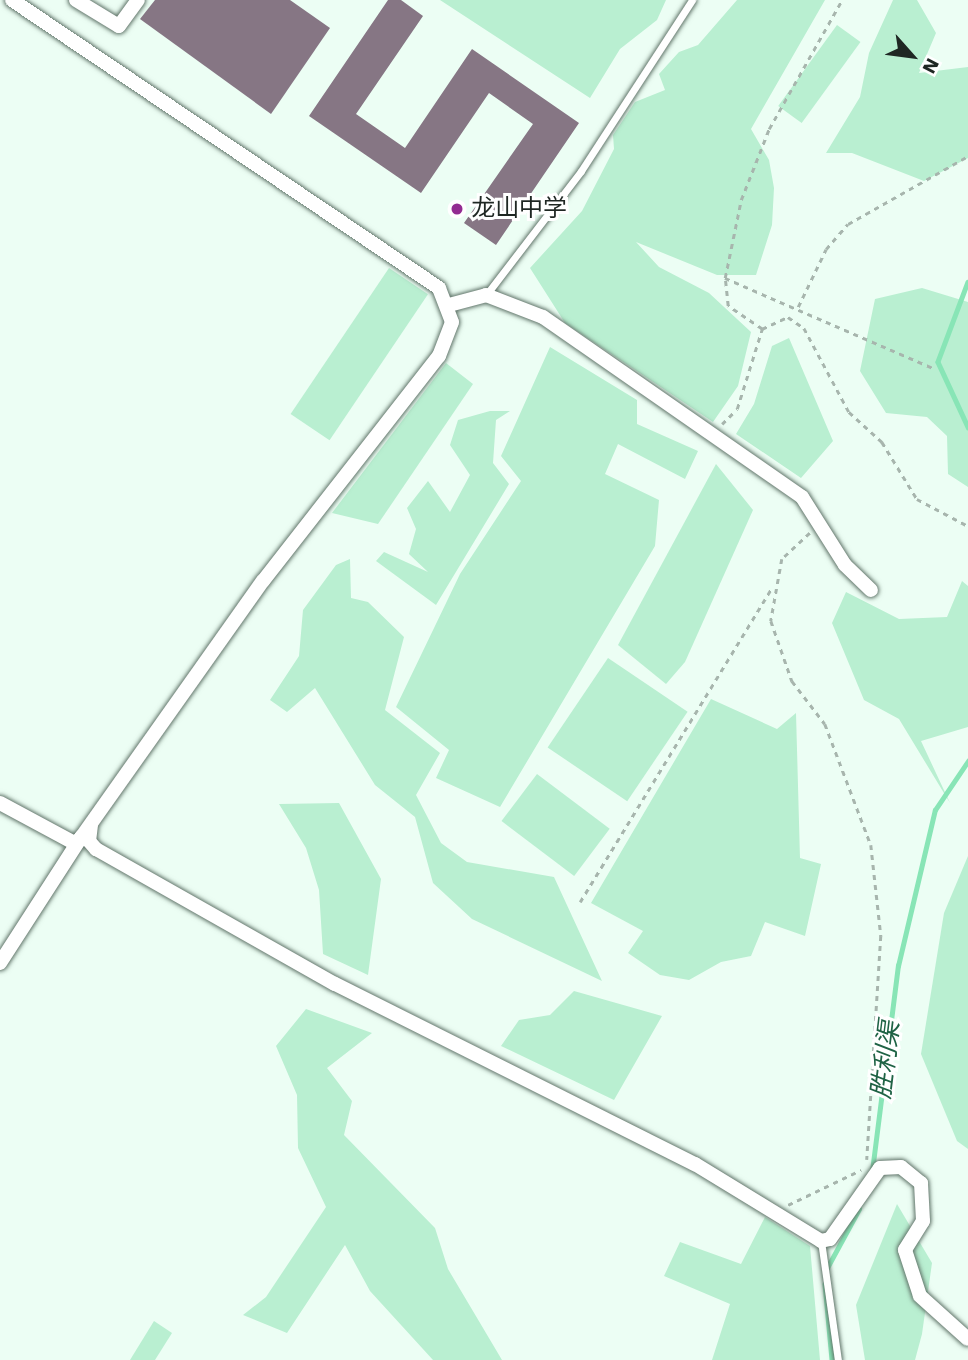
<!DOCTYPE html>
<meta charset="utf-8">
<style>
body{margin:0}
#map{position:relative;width:968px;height:1360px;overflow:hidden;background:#ecfef4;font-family:"Work Sans","Noto Sans SC",sans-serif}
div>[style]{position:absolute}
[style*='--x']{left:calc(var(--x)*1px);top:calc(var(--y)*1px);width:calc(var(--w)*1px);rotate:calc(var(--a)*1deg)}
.green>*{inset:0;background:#b9efd1;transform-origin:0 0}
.stream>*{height:4.5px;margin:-2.25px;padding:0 2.25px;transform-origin:2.25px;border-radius:2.25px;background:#88e5b6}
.building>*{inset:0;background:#867684}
.path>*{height:2.5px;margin-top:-1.25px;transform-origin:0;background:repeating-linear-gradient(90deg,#a7b5ad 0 5px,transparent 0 10px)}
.roads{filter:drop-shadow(0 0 2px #62766b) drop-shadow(0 0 2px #62766b)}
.lane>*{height:7px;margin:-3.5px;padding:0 3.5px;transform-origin:3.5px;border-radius:3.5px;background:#fff}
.street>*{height:14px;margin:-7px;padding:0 7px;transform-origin:7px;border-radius:7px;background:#fff}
.dots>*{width:19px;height:19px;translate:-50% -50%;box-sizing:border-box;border:4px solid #fff;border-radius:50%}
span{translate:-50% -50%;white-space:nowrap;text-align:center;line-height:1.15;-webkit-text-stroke:6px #fff;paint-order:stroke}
.poi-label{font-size:24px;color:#1f2723}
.left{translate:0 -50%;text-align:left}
.water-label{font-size:26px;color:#1f6345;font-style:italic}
.north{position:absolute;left:877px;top:21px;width:70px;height:70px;-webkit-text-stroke:5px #fff;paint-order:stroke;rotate:118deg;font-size:19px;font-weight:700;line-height:28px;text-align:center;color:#1f2723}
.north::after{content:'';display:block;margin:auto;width:24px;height:32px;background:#1f2723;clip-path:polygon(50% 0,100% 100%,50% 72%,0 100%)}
</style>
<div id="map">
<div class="green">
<div style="clip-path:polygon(440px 0,666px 0,657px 20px,620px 49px,590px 98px)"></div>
<div style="clip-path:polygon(737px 0,825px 0,751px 129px,769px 160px,774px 188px,772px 225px,756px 275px,717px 275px,636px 242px,659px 267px,709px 293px,751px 332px,738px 386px,713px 422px,565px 323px,530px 268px,582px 211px,614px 149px,613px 135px,635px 102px,665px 90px,659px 74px,679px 52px,698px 45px)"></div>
<div style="clip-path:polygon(893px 0,917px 0,936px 33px,919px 73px,968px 67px,968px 158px,924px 181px,852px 153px,826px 153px,860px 97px,869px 53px)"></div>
<div style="left:837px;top:25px;width:29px;height:100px;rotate:36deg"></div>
<div style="left:389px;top:268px;width:47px;height:176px;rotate:34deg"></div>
<div style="clip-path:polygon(922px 288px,968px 302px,968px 487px,948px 474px,947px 436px,927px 417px,886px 413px,860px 371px,875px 299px)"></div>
<div style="clip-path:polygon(789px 338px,833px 441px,801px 478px,736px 434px,754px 404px,772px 346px)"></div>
<div style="clip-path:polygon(550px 347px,637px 400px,637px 424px,698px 451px,685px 479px,618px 444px,605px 474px,659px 500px,655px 546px,500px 807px,436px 778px,449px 750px,396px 707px,460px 574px,521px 481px,501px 456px)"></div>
<div style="clip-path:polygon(446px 363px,473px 384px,378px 524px,332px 513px)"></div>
<div style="clip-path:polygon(490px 411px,510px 411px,496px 420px,493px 463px,509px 484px,436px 605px,376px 561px,384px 552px,428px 572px,409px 554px,416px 529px,407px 508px,428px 481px,450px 512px,470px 475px,450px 445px,458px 420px)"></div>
<div style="clip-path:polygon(716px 464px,753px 510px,685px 662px,666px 684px,618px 645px)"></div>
<div style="clip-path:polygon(350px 559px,351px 598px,368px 602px,404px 637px,385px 710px,440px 753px,416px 795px,441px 843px,467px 862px,554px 877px,602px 981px,472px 919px,433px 883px,415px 817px,375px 785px,315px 688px,287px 712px,270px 700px,299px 656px,303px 610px,336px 565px)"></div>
<div style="clip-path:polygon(962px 581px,968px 586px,968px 727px,921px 741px,950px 803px,899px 719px,864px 700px,832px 623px,846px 592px,899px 619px,947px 617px)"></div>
<div style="left:608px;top:658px;width:96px;height:108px;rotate:34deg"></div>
<div style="clip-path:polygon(711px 699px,777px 729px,796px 713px,800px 858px,821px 864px,805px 936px,765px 922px,751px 956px,721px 962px,689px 980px,660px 975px,628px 953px,643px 931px,591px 903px)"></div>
<div style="left:537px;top:774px;width:91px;height:59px;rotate:37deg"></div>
<div style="clip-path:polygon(339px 803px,381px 879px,368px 975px,323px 954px,319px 890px,306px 848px,279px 804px)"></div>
<div style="clip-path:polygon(968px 856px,968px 1149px,957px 1141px,921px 1054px,944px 913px)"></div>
<div style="clip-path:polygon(574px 991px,662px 1016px,614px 1100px,501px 1046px,519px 1020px,550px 1015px)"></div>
<div style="clip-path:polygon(306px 1009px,372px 1033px,327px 1068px,352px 1101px,344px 1135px,435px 1228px,448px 1269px,502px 1360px,433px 1360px,370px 1291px,345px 1245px,287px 1333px,243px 1315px,266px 1297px,326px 1207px,298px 1148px,297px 1095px,276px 1046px)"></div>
<div style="clip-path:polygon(897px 1204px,932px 1263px,922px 1334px,915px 1360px,865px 1360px,856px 1305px)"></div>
<div style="clip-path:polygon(765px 1217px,810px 1246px,820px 1360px,712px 1360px,730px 1304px,664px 1276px,680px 1242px,741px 1264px)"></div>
<div style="clip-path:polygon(154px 1321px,172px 1333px,155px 1360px,130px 1360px)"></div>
</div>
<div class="stream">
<div style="--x:968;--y:282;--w:85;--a:110.6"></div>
<div style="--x:938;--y:362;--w:72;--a:65.2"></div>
<div style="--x:872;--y:1171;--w:207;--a:-82.8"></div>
<div style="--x:898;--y:966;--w:160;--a:-76.7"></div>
<div style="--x:935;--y:810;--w:59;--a:-56"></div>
<div style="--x:827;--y:1268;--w:67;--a:-61.5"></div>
<div style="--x:825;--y:1284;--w:76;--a:84.7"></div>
</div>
<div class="building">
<div style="clip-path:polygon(155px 0,290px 0,330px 28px,271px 114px,140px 19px)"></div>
<div style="clip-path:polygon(388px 0,401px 0,423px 16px,356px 114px,405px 148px,472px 49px,579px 123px,496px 245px,464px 223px,533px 124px,489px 93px,421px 193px,309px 116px)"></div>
</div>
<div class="path">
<div style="--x:725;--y:278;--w:227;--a:23.4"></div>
<div style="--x:798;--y:307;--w:64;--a:-64.2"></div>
<div style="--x:826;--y:249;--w:33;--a:-49"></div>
<div style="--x:848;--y:224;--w:138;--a:-29.5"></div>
<div style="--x:762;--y:329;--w:41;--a:-145.9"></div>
<div style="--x:728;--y:306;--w:28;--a:-96"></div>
<div style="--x:725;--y:278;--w:80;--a:-78.4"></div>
<div style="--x:741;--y:200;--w:76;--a:-68.5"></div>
<div style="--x:769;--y:129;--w:148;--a:-60.5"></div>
<div style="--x:722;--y:424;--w:21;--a:-45"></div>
<div style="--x:737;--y:409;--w:84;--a:-72.6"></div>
<div style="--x:762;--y:329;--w:29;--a:-25"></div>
<div style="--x:788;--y:317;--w:19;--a:35"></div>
<div style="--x:804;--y:328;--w:95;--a:61.8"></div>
<div style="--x:849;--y:412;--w:45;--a:42.3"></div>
<div style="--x:882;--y:442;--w:67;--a:58.4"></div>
<div style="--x:917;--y:499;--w:58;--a:27.9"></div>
<div style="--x:810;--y:533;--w:38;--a:137"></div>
<div style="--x:782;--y:559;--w:63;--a:100.1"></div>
<div style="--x:771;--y:621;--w:64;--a:70.7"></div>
<div style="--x:792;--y:681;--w:54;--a:52.5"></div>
<div style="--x:825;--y:724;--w:129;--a:69.2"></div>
<div style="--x:871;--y:845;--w:92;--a:83.7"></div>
<div style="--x:881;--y:936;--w:224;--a:93.6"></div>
<div style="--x:580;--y:902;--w:369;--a:-58.6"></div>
<div style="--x:788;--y:1205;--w:81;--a:-25.6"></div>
</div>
<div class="roads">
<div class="lane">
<div style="--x:486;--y:295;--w:156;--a:-52.5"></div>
<div style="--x:581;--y:171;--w:204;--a:-57"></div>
<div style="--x:821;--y:1241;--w:120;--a:81.9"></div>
</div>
<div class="street">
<div style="--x:76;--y:0;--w:50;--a:31.2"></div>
<div style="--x:119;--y:26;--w:32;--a:-54"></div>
<div style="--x:449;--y:305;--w:38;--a:-15"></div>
<div style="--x:486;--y:295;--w:61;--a:21.1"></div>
<div style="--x:543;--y:317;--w:315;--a:34.8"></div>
<div style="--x:802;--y:497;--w:80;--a:57.7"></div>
<div style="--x:845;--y:565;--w:36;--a:44"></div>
<div style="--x:0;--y:803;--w:86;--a:28.3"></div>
<div style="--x:76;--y:844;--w:10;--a:-53"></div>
<div style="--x:91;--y:825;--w:16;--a:97"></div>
<div style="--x:89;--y:841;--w:11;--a:49"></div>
<div style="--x:96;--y:849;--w:274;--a:29.5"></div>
<div style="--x:335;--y:984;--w:402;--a:26.6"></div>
<div style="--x:695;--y:1164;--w:148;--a:31.4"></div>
<div style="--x:821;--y:1241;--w:9;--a:-13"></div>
<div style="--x:830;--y:1239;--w:87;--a:-54.8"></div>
<div style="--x:880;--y:1168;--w:21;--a:-3"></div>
<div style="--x:901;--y:1167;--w:26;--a:39"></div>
<div style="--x:921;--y:1183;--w:38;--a:87"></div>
<div style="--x:923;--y:1221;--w:34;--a:122"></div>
<div style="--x:905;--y:1250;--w:48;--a:71.9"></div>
<div style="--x:920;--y:1296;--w:64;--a:41.9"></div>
<div style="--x:0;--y:963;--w:148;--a:-57.2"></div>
<div style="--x:80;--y:839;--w:316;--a:-54.7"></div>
<div style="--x:263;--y:581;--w:286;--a:-52"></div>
<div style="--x:439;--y:356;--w:36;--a:-69"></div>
<div style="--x:452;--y:322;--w:36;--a:-111"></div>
<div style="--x:439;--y:288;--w:515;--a:-146"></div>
</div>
</div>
<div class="dots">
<div style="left:457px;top:209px;background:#922b91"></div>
</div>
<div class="poi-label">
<span class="left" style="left:471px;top:209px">龙山中学</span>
</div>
<div class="water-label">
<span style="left:886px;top:1060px;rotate:-83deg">胜利渠</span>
</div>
<div class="north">N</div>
</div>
